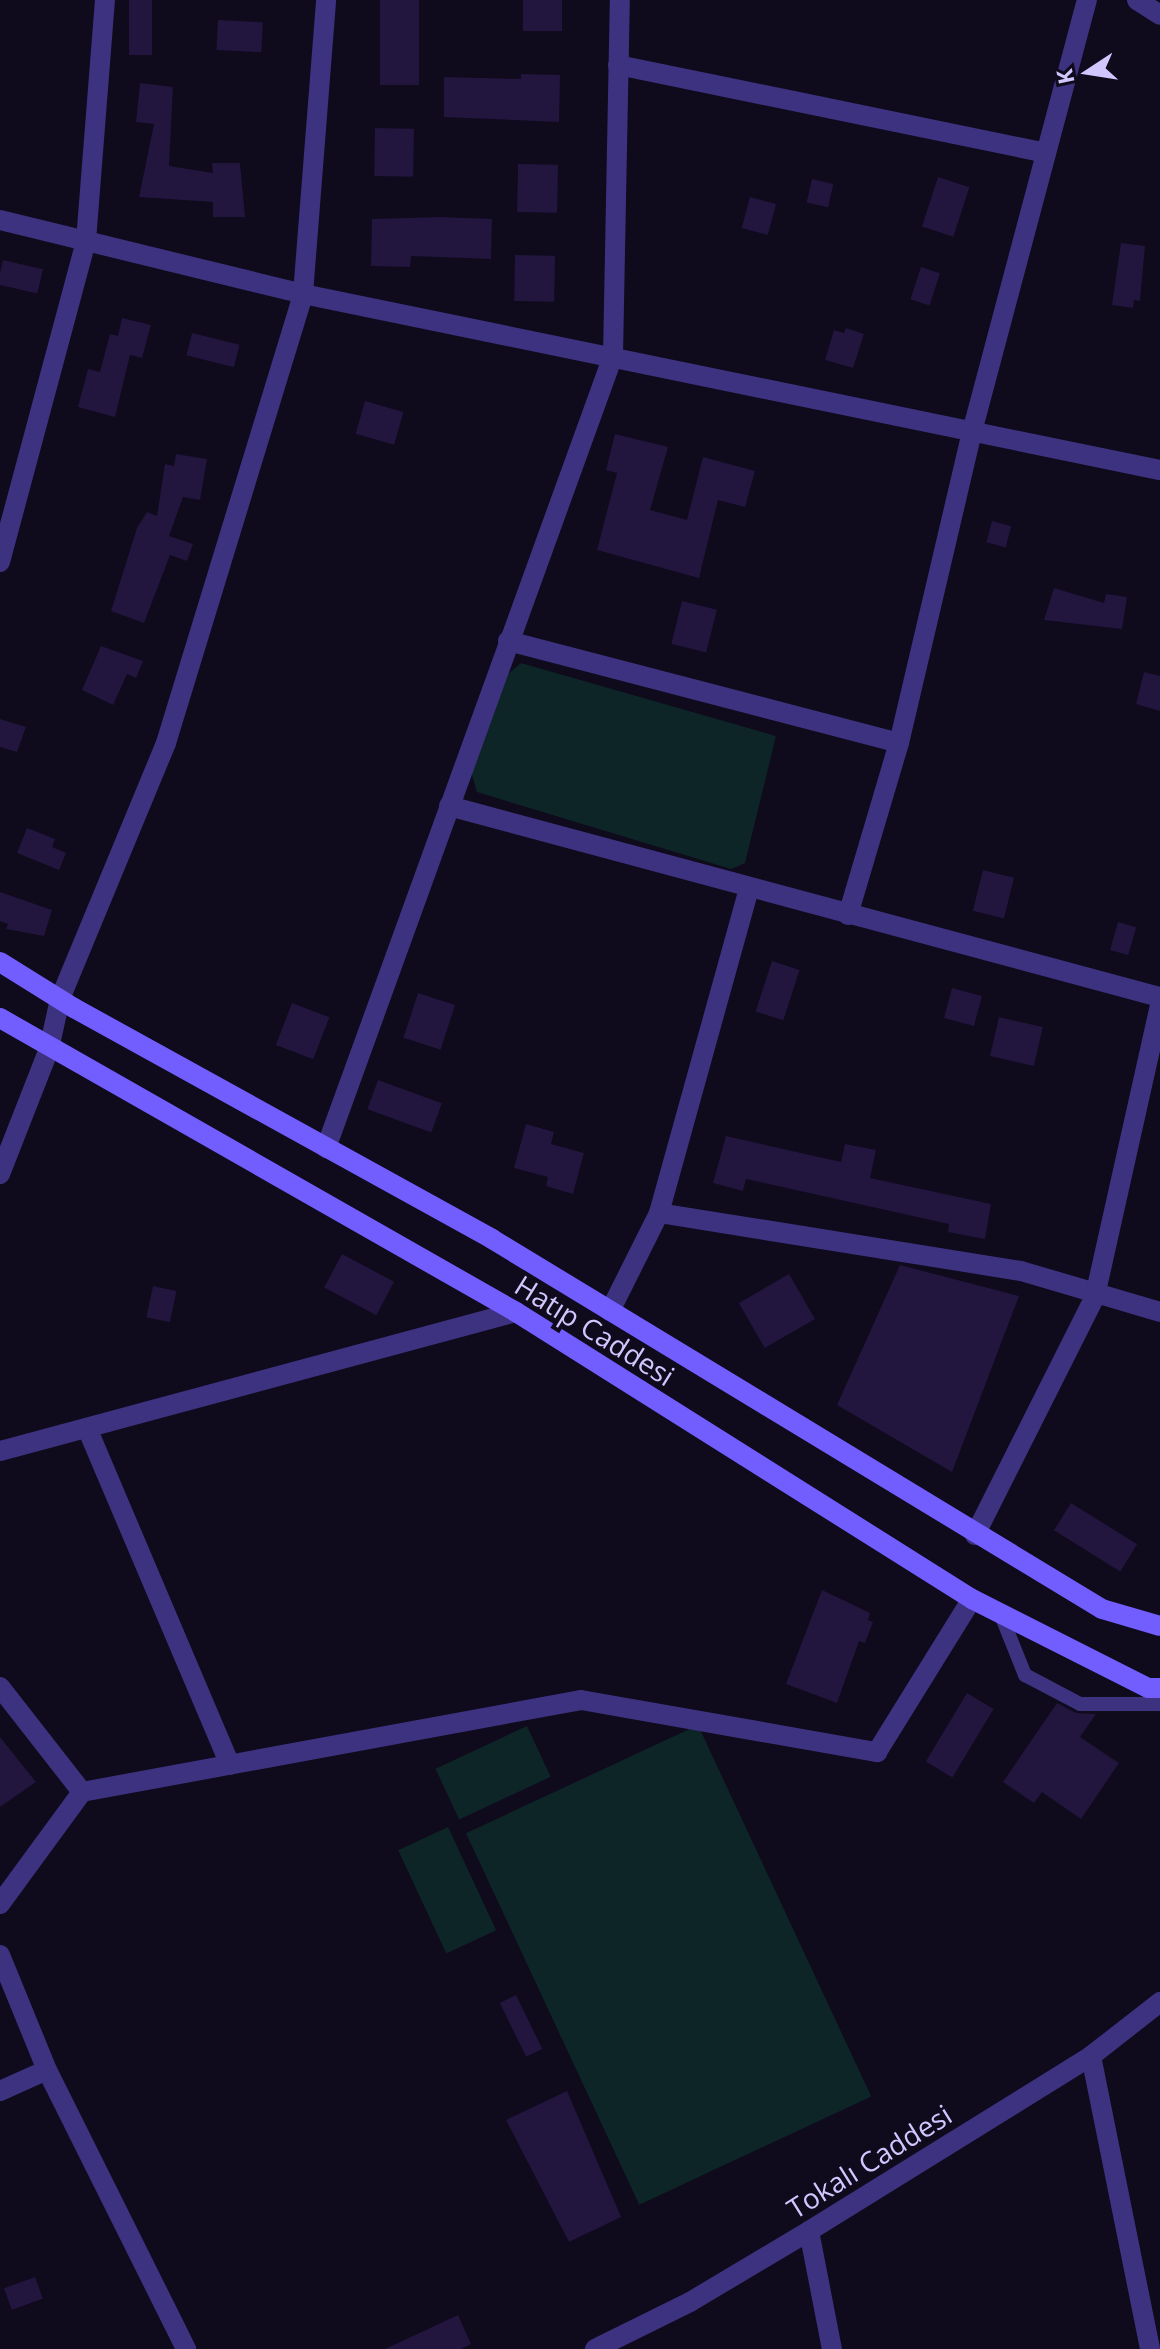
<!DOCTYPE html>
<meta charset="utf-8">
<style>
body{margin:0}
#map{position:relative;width:1160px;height:2349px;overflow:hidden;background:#0f0a1c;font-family:"Open Sans",sans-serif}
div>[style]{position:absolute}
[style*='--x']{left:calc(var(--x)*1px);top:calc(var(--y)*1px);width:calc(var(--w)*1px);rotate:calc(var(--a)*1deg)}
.green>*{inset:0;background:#0d2527;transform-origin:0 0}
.building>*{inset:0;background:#22153e;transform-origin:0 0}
.service>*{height:14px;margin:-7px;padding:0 7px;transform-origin:7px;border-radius:7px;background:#3d327f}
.minor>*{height:20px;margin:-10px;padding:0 10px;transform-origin:10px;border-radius:10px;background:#3d327f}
.tertiary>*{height:20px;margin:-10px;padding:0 10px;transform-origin:10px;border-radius:10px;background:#3d327f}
.secondary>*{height:20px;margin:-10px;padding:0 10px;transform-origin:10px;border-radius:10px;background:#725dff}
span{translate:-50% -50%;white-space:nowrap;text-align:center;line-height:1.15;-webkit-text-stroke:8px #0f0a1c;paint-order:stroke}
.street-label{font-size:28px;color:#d2c6ff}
.north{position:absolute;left:1048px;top:32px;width:80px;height:80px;-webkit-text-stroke:6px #0f0a1c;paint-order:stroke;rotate:258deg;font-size:22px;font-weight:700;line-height:32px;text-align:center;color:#d2c6ff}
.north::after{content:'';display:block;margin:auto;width:28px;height:36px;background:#d2c6ff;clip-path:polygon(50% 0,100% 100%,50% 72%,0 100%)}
</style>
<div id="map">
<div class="green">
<div style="clip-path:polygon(521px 663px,776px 736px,745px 863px,731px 869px,477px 792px,471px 772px,508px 674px)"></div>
<div style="left:698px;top:1725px;width:410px;height:256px;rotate:65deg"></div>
<div style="left:527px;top:1726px;width:56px;height:101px;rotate:65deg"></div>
<div style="left:448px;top:1827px;width:114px;height:55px;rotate:65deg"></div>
</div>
<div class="building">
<div style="left:129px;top:0;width:23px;height:55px"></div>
<div style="left:380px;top:0;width:39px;height:85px"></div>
<div style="left:523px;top:0;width:39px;height:31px"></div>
<div style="left:218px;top:20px;width:45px;height:30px;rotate:3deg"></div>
<div style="clip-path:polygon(521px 74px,560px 75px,559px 122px,444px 117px,444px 77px,521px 79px)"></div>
<div style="clip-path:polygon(140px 83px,173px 87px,169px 166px,213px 173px,212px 163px,240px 163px,245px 217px,213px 217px,213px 202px,139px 197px,154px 124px,136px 122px)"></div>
<div style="left:375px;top:128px;width:39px;height:48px;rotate:1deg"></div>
<div style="left:518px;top:164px;width:40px;height:48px;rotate:1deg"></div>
<div style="left:938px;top:177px;width:33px;height:52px;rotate:18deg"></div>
<div style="left:812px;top:179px;width:22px;height:24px;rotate:13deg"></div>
<div style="left:750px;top:197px;width:27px;height:32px;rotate:15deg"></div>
<div style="clip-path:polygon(441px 217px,492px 219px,491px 259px,411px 256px,410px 267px,371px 266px,372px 219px)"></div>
<div style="clip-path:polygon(1121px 243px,1145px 246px,1140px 301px,1134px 300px,1133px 308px,1112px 305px)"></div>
<div style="left:515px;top:255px;width:40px;height:46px;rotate:1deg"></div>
<div style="left:3px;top:260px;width:41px;height:25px;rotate:13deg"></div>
<div style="left:921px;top:267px;width:20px;height:34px;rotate:18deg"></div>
<div style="clip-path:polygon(122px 318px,151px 325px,142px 358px,130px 355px,115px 417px,78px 407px,88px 369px,100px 372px,110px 334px,118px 336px)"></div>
<div style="clip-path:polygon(846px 328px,864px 334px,853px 368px,825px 360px,834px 330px,844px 333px)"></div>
<div style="left:192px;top:333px;width:49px;height:23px;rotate:14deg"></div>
<div style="left:365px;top:401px;width:40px;height:34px;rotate:16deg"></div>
<div style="clip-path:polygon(615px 434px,668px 447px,650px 510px,687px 520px,703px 457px,755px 471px,745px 507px,718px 500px,699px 578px,597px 550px,617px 473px,606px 470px)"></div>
<div style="clip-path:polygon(176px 454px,207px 459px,200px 500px,183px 497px,169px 536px,193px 544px,187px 561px,170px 555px,144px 623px,111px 611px,137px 528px,147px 512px,157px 516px,165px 464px,174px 466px)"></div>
<div style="left:992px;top:521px;width:20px;height:22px;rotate:15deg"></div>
<div style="clip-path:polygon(1054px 588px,1104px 603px,1106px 594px,1127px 597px,1122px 629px,1044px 620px)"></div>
<div style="left:682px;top:601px;width:36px;height:44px;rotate:14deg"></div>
<div style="clip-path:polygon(101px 646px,143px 661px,136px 678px,127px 674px,113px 705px,82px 690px)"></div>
<div style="clip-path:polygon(1144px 672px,1160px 676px,1160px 711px,1136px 704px)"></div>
<div style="clip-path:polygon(0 719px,26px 727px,17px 752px,0 747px)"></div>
<div style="clip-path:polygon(27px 828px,55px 839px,52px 847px,66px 853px,59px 870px,17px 853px)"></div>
<div style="left:983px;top:870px;width:32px;height:42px;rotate:14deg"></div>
<div style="clip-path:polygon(0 892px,52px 910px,44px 936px,6px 929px,8px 924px,0 921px)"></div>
<div style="left:1118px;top:922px;width:19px;height:29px;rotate:16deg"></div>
<div style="left:772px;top:961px;width:29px;height:53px;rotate:18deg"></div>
<div style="left:952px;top:988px;width:31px;height:31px;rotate:15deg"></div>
<div style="left:418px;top:993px;width:39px;height:47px;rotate:18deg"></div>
<div style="left:292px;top:1003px;width:40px;height:45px;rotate:21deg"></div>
<div style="left:999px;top:1017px;width:45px;height:40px;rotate:13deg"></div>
<div style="left:378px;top:1080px;width:68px;height:31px;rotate:20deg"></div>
<div style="clip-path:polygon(526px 1124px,554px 1132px,551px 1144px,584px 1153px,573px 1194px,546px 1186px,548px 1177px,514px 1168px)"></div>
<div style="clip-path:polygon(726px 1136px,841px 1162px,845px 1144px,876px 1150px,870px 1178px,991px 1204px,985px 1239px,948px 1232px,949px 1224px,746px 1179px,743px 1191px,713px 1183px)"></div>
<div style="left:342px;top:1254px;width:59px;height:38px;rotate:28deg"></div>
<div style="clip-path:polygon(900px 1265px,1019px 1296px,952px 1472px,837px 1405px)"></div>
<div style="left:789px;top:1274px;width:52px;height:58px;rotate:60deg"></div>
<div style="left:153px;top:1286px;width:24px;height:32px;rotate:12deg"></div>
<div style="left:1071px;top:1503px;width:78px;height:32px;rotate:32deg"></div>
<div style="clip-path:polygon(822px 1590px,870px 1613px,868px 1620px,873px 1622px,865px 1643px,859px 1641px,837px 1703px,786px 1684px)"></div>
<div style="left:967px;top:1693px;width:31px;height:80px;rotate:31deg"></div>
<div style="clip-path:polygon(1057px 1703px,1076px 1713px,1096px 1714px,1080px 1737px,1119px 1763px,1081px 1819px,1042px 1792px,1034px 1803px,1003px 1782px)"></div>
<div style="clip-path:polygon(0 1737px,36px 1782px,0 1807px)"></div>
<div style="left:516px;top:1995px;width:60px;height:18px;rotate:64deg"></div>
<div style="clip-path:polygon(567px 2091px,621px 2217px,569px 2242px,506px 2120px)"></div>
<div style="left:35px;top:2277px;width:23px;height:33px;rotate:70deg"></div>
<div style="clip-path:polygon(458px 2315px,471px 2344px,461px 2349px,385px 2349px)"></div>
</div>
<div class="service">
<div style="--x:1001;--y:1615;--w:65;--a:68.2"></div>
<div style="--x:1025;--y:1675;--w:62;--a:27.8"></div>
<div style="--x:1080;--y:1704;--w:80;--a:0"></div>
</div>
<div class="minor">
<div style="--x:1137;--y:0;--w:27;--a:33"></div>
<div style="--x:618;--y:65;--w:437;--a:11.6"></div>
<div style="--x:0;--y:562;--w:332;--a:-75"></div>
<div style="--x:86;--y:241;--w:242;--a:-85.5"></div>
<div style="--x:508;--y:641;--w:404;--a:14.6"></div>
<div style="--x:449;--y:806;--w:736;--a:15.04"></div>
<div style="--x:848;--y:915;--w:179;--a:-73.5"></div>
<div style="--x:899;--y:743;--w:324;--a:-76.8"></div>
<div style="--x:973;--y:428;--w:443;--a:-75.1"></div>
<div style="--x:326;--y:1148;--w:842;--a:-70.08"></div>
<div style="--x:613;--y:356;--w:356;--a:-88.9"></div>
<div style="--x:0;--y:1174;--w:134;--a:-68.6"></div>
<div style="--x:49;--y:1049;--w:51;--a:-77.6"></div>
<div style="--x:60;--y:999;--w:277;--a:-67.5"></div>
<div style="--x:166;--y:743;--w:469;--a:-73"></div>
<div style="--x:303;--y:294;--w:295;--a:-85.5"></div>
<div style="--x:659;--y:1213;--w:367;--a:9.1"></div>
<div style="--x:1021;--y:1271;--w:145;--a:16.4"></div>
<div style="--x:610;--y:1311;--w:110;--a:-63.4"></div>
<div style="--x:659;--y:1213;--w:336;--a:-74.5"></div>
<div style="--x:87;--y:1428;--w:366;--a:67"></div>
<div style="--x:0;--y:1451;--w:534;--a:-15.08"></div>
<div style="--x:975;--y:1535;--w:267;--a:-63.3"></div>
<div style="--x:1095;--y:1296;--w:297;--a:-77.4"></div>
<div style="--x:0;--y:1687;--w:133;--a:52"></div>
<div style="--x:0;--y:1904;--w:139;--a:-53.8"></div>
<div style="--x:82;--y:1792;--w:507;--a:-10.45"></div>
<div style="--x:581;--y:1700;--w:301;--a:10"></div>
<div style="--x:877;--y:1752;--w:180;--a:-58.2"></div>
<div style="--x:0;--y:1955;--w:124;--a:67.8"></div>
<div style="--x:47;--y:2070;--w:312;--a:63.5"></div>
<div style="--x:1091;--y:2056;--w:299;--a:78.6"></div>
<div style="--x:0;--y:2091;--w:51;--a:-24.1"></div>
<div style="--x:809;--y:2231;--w:120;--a:79"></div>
</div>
<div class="tertiary">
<div style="--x:0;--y:220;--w:312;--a:13.7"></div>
<div style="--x:303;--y:294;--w:875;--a:11.61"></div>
<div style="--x:595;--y:2349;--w:106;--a:-26.3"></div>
<div style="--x:690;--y:2302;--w:139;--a:-30.8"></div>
<div style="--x:809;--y:2231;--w:332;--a:-31.8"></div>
<div style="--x:1091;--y:2056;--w:88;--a:-38"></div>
</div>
<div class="secondary">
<div style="--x:0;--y:962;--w:87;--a:31.9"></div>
<div style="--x:74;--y:1008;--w:478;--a:28.9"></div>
<div style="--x:492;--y:1239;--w:713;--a:31.24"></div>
<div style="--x:1102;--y:1609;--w:60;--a:16.3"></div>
<div style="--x:0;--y:1018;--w:594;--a:29.67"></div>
<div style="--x:516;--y:1312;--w:539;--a:32.19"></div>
<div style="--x:972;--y:1599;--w:197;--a:26.8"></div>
<div style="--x:1148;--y:1688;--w:12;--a:0"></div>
</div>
<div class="street-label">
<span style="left:595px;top:1330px;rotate:32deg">Hatıp Caddesi</span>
<span style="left:869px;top:2161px;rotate:-32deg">Tokalı Caddesi</span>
</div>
<div class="north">K</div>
</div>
